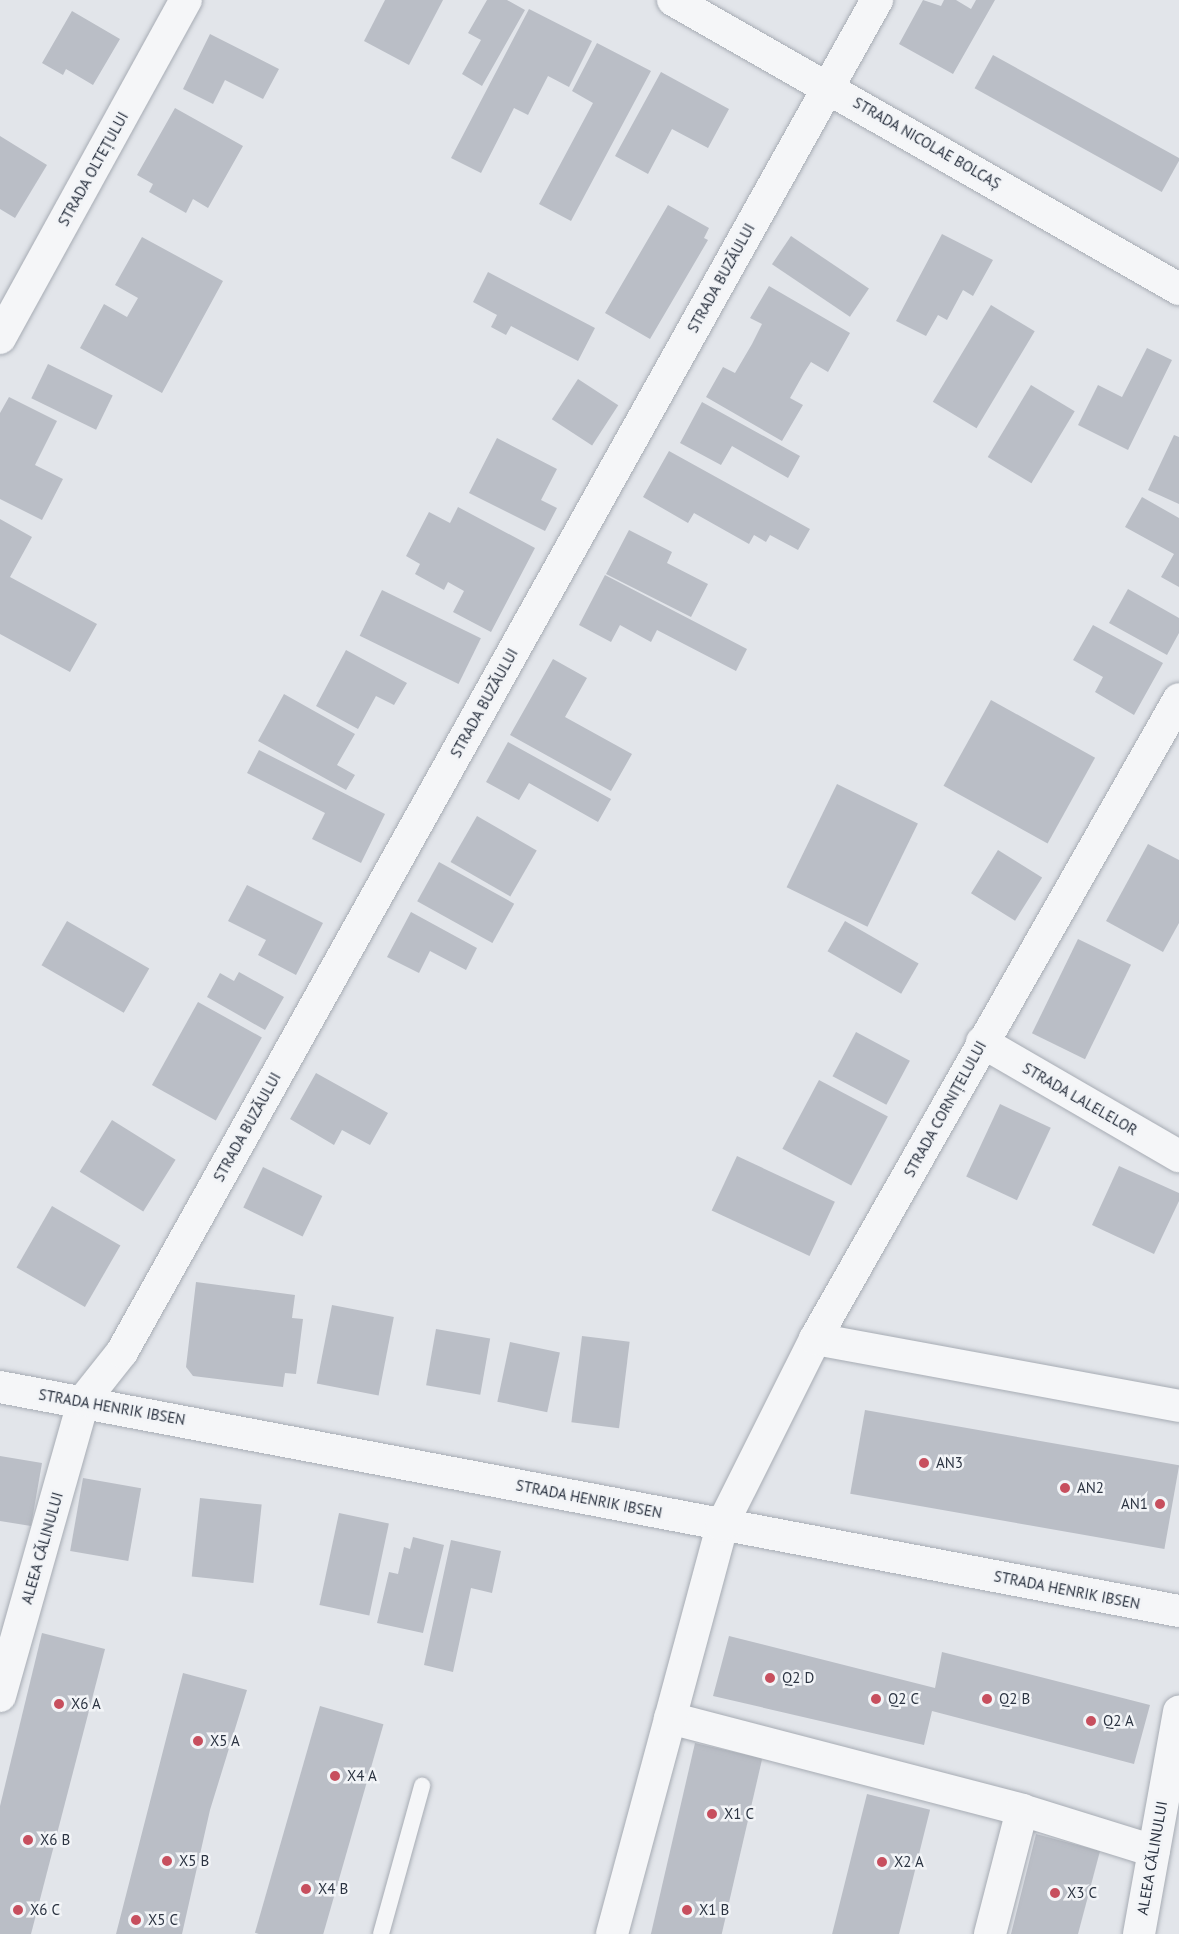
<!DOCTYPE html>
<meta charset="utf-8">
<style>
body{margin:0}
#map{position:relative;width:1179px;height:1934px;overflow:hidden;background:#e2e5ea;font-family:"PT Sans",sans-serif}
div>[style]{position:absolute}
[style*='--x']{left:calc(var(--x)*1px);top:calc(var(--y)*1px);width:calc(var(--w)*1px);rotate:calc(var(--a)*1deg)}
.building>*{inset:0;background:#babec6;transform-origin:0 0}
.roads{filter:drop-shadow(0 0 2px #a7acb4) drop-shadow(0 0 2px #a7acb4)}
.service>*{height:16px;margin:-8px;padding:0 8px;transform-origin:8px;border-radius:8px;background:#f5f6f8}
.minor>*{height:32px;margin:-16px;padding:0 16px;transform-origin:16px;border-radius:16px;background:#f5f6f8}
.dots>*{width:16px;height:16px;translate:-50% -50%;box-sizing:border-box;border:3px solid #f2f4f7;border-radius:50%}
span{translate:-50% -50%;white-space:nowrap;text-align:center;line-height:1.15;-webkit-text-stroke:5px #f2f4f7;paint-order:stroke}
.street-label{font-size:15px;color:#2b3341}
.poi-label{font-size:15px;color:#2b3341}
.left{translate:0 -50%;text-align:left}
.right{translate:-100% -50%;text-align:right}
</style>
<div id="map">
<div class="building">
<div style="clip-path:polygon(385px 0,443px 0,409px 65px,364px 41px)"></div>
<div style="clip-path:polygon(487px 0,507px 0,525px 10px,482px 86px,462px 74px,481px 40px,468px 33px)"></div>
<div style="clip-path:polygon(923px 0,941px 6px,944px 0,956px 0,971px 9px,976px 0,995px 0,953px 74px,899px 44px)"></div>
<div style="clip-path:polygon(529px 9px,592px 41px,569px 87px,548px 76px,528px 115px,514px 108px,481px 173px,451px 158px)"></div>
<div style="clip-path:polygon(72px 11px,120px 39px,93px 85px,66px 69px,63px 75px,42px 63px)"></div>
<div style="clip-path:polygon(210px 34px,279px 69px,263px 99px,225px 80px,213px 104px,183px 89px)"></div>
<div style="clip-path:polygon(597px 43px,651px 71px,571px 221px,539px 204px,593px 103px,572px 91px)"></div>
<div style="left:993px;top:55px;width:214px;height:38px;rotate:29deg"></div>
<div style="clip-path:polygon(661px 72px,729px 109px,708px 148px,672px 129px,648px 174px,615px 156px)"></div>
<div style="clip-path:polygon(175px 108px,243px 146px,208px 208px,193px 199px,186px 213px,149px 192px,153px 184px,137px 175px)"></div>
<div style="clip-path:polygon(0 136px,47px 165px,15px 218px,0 209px)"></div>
<div style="clip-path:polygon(668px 205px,709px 228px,704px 238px,708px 240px,650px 339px,605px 313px)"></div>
<div style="clip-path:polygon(942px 234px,993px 260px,973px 296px,963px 290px,947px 320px,938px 315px,926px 336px,896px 321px)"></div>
<div style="left:791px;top:236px;width:94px;height:34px;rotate:34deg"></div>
<div style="clip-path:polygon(142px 237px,223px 281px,162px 393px,80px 348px,104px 304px,127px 317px,138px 298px,115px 285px)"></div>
<div style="clip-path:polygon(488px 272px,595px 328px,578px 361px,511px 326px,506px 335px,491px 327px,497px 315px,473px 302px)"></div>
<div style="clip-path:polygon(769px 286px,850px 333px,828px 372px,811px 362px,804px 373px,790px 398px,803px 405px,782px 441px,706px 397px,723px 367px,735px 373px,752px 344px,762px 324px,750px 318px)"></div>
<div style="left:991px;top:305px;width:51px;height:113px;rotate:31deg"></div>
<div style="clip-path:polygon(1147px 348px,1172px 360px,1128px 450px,1078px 425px,1098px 385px,1122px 397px)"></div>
<div style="left:48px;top:364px;width:72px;height:38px;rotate:26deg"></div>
<div style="left:578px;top:379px;width:48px;height:48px;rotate:33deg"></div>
<div style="left:1031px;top:385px;width:51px;height:84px;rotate:31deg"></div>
<div style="clip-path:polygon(9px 397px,57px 421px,35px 465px,63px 479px,42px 520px,0 499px,0 413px)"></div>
<div style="clip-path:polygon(702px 402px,800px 456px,788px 478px,732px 446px,721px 465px,680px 443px)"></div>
<div style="clip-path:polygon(1174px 435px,1179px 437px,1179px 504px,1148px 490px)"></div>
<div style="clip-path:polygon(497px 438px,557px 469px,541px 500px,557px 508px,545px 531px,469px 493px)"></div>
<div style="clip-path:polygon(669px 451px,810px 529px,798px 550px,770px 535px,766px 542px,754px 535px,749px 544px,694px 513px,688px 523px,643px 497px)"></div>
<div style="clip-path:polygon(1142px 497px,1179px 518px,1179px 587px,1161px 577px,1174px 554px,1125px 527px)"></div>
<div style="clip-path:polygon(458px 507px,535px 548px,491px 632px,453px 612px,464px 591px,448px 582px,444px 590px,415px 574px,420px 564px,406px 556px,429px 512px,450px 523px)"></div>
<div style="clip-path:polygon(0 519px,32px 537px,10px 577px,97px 624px,70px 672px,0 634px)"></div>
<div style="clip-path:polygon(629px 530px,672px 552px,667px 563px,708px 584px,691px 617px,606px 574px)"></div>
<div style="clip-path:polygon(605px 575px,747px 649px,736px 671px,657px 630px,651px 642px,620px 625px,611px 642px,579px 625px)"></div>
<div style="clip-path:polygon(1128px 589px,1179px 618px,1179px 633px,1167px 655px,1109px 623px)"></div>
<div style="left:382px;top:590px;width:110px;height:51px;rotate:26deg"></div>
<div style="clip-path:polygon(1093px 625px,1163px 663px,1134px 715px,1095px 692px,1103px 677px,1073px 660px)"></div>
<div style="clip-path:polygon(346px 650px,407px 683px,394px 705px,376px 696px,358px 729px,316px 706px)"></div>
<div style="clip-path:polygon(553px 659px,587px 678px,565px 717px,632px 754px,611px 791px,510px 735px)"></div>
<div style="clip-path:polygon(284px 694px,355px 734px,337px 765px,355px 775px,346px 790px,258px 741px)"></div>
<div style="left:991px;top:700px;width:119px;height:98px;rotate:29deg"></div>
<div style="clip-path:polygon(508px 742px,611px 799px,598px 822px,529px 783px,519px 800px,486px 782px)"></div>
<div style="clip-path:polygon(259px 750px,385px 814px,361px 863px,312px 839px,325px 813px,247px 773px)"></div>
<div style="left:837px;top:784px;width:90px;height:115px;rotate:26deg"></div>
<div style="left:477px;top:816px;width:69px;height:53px;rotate:30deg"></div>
<div style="clip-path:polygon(1148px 844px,1179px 860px,1179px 923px,1163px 952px,1106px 921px)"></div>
<div style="left:998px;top:850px;width:52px;height:51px;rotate:32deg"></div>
<div style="left:439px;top:862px;width:86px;height:45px;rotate:29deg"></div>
<div style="clip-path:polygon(247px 885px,323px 923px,296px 975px,258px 955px,266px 940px,228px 921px)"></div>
<div style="clip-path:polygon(411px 912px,477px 948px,466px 970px,430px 951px,419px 973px,387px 957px)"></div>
<div style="left:67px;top:921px;width:95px;height:51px;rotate:30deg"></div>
<div style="left:845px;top:921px;width:85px;height:35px;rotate:30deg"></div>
<div style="left:1078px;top:939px;width:59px;height:105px;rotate:26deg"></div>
<div style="clip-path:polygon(239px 972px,284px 997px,265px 1030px,207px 997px,220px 973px,234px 981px)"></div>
<div style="left:198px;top:1002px;width:73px;height:95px;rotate:29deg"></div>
<div style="left:856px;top:1032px;width:61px;height:50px;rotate:28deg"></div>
<div style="clip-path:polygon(316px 1073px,388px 1113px,370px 1145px,342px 1130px,334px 1145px,290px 1119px)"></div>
<div style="left:819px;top:1080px;width:78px;height:78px;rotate:28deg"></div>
<div style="left:1000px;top:1104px;width:56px;height:80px;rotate:25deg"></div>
<div style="left:112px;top:1120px;width:75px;height:61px;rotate:32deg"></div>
<div style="left:737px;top:1156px;width:108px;height:60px;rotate:25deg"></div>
<div style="clip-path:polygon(1119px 1166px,1179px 1193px,1179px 1201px,1154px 1254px,1092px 1225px)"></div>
<div style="left:263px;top:1167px;width:66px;height:45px;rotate:26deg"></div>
<div style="left:52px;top:1206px;width:79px;height:71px;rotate:30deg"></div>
<div style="clip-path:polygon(196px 1282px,295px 1295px,292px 1318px,303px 1319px,296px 1374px,285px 1373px,283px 1387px,193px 1376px,186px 1367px)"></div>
<div style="left:332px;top:1305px;width:63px;height:80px;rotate:11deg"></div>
<div style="left:436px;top:1329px;width:55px;height:57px;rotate:10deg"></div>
<div style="left:582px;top:1336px;width:48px;height:87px;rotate:7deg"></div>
<div style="left:510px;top:1342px;width:51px;height:61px;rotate:12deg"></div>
<div style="left:865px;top:1410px;width:319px;height:85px;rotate:10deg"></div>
<div style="clip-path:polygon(0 1456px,42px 1463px,31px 1526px,0 1521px)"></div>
<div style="left:83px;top:1478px;width:59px;height:74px;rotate:10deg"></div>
<div style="left:200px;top:1498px;width:62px;height:79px;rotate:6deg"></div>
<div style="left:339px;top:1513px;width:51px;height:94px;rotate:12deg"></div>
<div style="clip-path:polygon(413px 1537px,444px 1545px,423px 1633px,377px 1623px,389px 1572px,398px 1574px,404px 1547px,410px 1549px)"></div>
<div style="clip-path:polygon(451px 1540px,501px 1551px,492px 1593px,471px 1588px,453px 1672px,424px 1665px)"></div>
<div style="clip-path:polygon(42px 1633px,105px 1649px,31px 1934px,0 1934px,0 1806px)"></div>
<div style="clip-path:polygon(729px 1636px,935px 1688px,942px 1652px,1150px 1705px,1134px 1764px,932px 1711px,924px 1745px,713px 1696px)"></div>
<div style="clip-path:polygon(183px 1673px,247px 1690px,210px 1810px,182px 1934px,116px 1934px)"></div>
<div style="left:320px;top:1706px;width:66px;height:236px;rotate:16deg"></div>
<div style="left:695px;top:1743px;width:69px;height:197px;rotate:13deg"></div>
<div style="left:867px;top:1794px;width:65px;height:145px;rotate:14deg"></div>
<div style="clip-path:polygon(1036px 1834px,1100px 1851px,1078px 1934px,1011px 1934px)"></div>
</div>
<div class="roads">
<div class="service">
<div style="--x:381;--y:1934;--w:154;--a:-74.5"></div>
</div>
<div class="minor">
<div style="--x:673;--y:0;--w:583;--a:29.73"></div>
<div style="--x:0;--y:338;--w:386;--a:-61.2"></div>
<div style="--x:982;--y:1042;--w:228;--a:30.1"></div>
<div style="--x:815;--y:1339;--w:370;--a:10.4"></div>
<div style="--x:0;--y:1387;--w:1200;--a:10.76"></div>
<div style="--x:0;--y:1696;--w:308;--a:-74.2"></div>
<div style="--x:84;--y:1400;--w:61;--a:-51.6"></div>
<div style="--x:122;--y:1352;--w:1549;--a:-60.82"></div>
<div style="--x:670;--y:1718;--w:364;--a:14.6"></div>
<div style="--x:1022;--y:1810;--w:138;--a:17.3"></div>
<div style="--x:612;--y:1934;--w:424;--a:-74.9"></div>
<div style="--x:722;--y:1525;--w:208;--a:-63.4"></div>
<div style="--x:815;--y:1339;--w:736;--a:-60.37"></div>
<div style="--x:990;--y:1934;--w:128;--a:-75.5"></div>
<div style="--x:1139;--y:1934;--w:226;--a:-79.8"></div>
</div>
</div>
<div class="dots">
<div style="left:924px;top:1463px;background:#c74f5e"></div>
<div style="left:1065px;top:1488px;background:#c74f5e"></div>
<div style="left:1160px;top:1504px;background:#c74f5e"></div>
<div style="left:770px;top:1678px;background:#c74f5e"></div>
<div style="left:876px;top:1699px;background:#c74f5e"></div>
<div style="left:987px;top:1699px;background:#c74f5e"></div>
<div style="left:59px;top:1704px;background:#c74f5e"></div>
<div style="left:1091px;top:1721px;background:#c74f5e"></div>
<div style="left:198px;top:1741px;background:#c74f5e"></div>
<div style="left:335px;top:1776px;background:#c74f5e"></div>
<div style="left:712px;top:1814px;background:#c74f5e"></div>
<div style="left:28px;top:1840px;background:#c74f5e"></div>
<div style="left:167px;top:1861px;background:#c74f5e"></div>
<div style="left:882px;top:1862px;background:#c74f5e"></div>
<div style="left:306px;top:1889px;background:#c74f5e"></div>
<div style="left:1055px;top:1893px;background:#c74f5e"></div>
<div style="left:18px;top:1910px;background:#c74f5e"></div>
<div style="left:687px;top:1910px;background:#c74f5e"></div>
<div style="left:136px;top:1920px;background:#c74f5e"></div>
</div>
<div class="street-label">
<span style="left:927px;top:143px;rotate:30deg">STRADA NICOLAE BOLCAȘ</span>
<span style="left:93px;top:169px;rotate:-61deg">STRADA OLTEȚULUI</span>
<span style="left:721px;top:278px;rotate:-61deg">STRADA BUZĂULUI</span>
<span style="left:484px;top:703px;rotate:-61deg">STRADA BUZĂULUI</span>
<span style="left:1080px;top:1099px;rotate:30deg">STRADA LALELELOR</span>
<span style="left:945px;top:1109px;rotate:-61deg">STRADA CORNIȚELULUI</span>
<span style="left:247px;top:1127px;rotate:-61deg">STRADA BUZĂULUI</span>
<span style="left:112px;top:1407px;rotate:10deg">STRADA HENRIK IBSEN</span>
<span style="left:589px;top:1499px;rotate:11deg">STRADA HENRIK IBSEN</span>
<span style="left:42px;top:1548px;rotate:-74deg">ALEEA CĂLINULUI</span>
<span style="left:1067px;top:1590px;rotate:11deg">STRADA HENRIK IBSEN</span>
<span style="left:1152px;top:1858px;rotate:-80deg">ALEEA CĂLINULUI</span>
</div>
<div class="poi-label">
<span class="left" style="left:936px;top:1463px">AN3</span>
<span class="left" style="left:1077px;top:1488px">AN2</span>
<span class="right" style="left:1148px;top:1504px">AN1</span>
<span class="left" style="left:782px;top:1678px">Q2 D</span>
<span class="left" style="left:888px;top:1699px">Q2 C</span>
<span class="left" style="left:999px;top:1699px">Q2 B</span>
<span class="left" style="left:71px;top:1704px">X6 A</span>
<span class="left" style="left:1103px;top:1721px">Q2 A</span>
<span class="left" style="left:210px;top:1741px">X5 A</span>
<span class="left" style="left:347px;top:1776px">X4 A</span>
<span class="left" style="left:724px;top:1814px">X1 C</span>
<span class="left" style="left:40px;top:1840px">X6 B</span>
<span class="left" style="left:179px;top:1861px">X5 B</span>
<span class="left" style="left:894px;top:1862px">X2 A</span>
<span class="left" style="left:318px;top:1889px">X4 B</span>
<span class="left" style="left:1067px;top:1893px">X3 C</span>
<span class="left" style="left:30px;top:1910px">X6 C</span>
<span class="left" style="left:699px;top:1910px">X1 B</span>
<span class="left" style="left:148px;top:1920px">X5 C</span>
</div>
</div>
